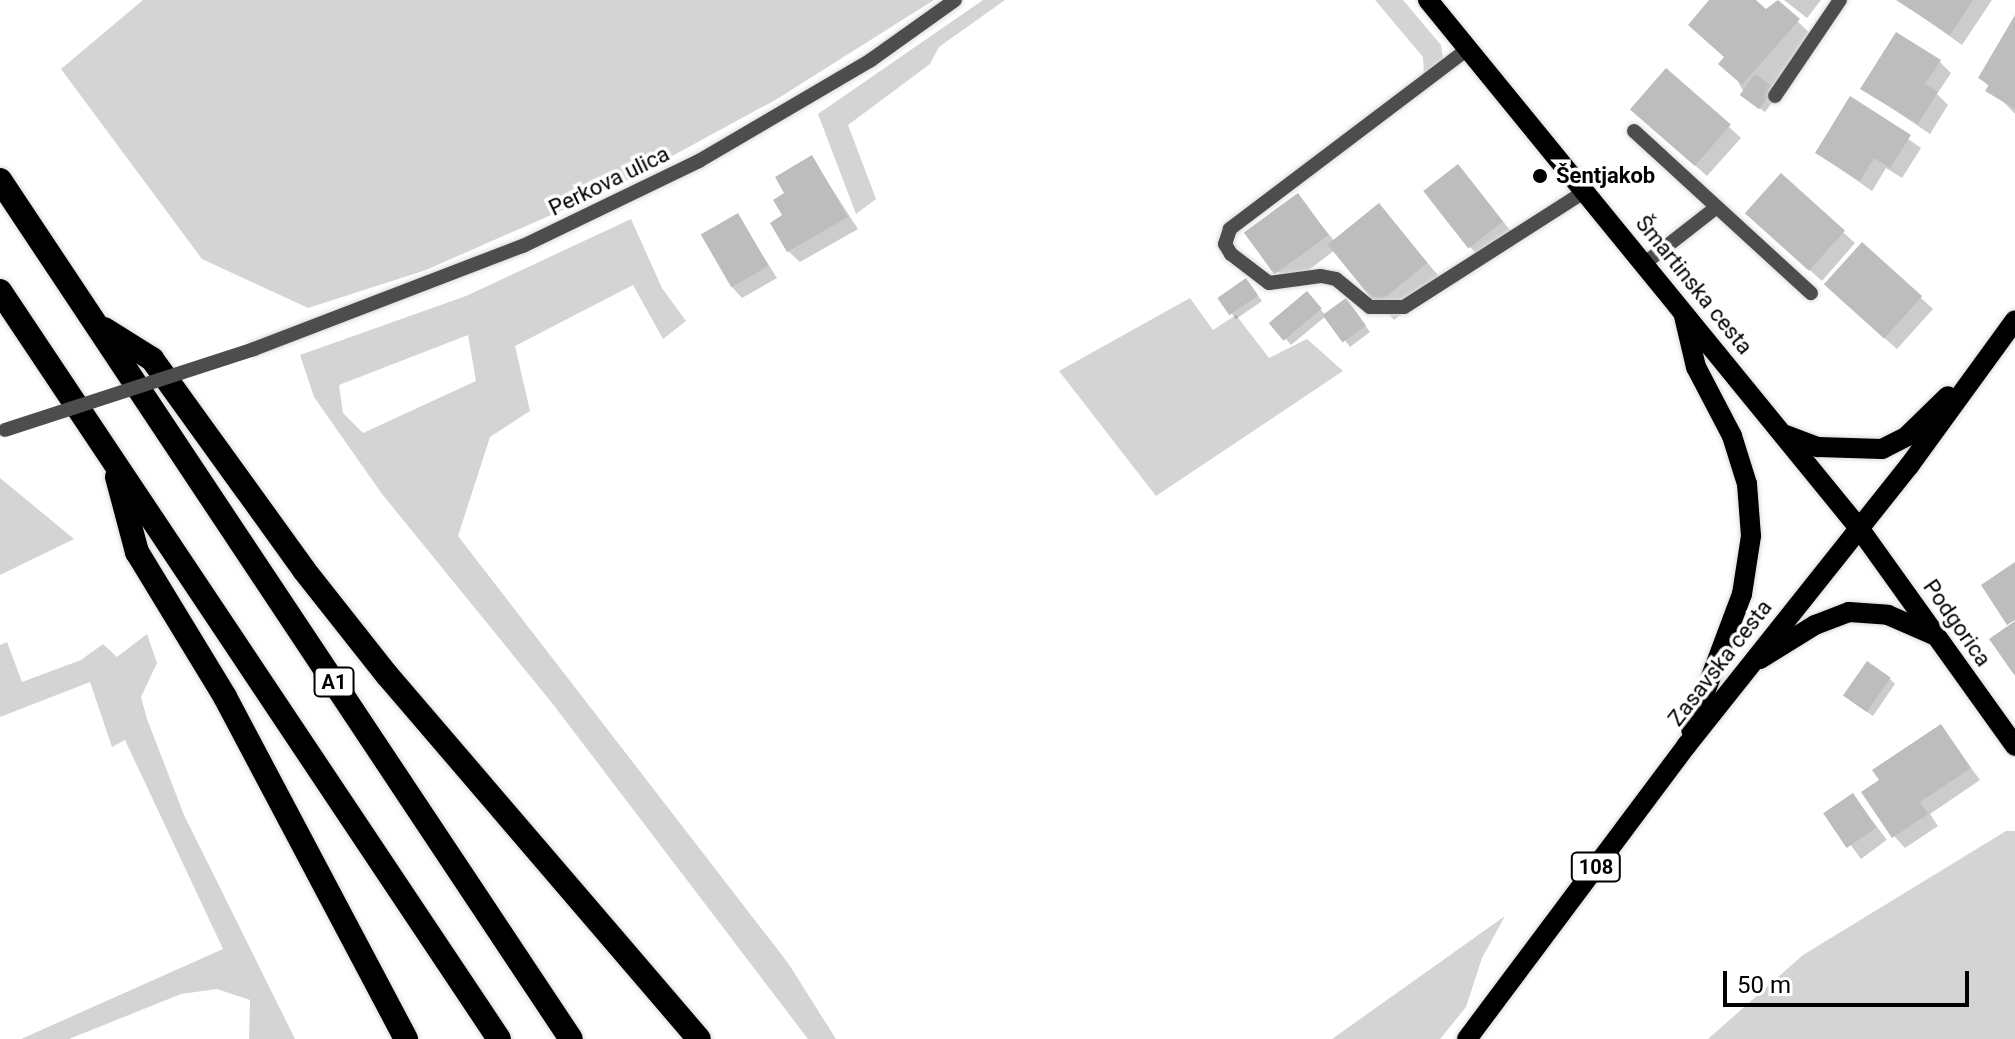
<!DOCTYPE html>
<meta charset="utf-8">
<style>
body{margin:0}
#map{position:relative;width:2015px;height:1039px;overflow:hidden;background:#fff;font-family:Roboto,sans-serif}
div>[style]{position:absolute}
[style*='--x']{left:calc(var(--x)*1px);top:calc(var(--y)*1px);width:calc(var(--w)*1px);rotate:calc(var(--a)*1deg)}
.green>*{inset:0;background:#d4d4d4}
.shadow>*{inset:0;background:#0003;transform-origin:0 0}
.building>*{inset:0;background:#bdbdbd;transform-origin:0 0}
.roads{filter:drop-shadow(0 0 2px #dbdbdb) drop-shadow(0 0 2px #dbdbdb)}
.minor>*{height:14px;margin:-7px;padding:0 7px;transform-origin:7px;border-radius:7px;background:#4d4d4d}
.major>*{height:20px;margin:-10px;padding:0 10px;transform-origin:10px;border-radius:10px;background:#000}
.highway>*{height:24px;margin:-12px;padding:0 12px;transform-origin:12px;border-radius:12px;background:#000}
.minor-bridge>*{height:14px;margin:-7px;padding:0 7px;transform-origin:7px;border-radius:7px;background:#4d4d4d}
.dots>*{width:22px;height:22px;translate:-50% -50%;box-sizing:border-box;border:4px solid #fff;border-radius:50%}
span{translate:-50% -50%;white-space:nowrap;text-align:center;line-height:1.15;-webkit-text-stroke:7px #fff;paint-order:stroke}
.shield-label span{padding:2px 6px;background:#fff;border:2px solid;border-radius:6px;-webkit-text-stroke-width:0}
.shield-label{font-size:20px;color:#000;font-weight:700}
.poi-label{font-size:22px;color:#000;font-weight:700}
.left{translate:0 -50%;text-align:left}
.street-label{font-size:22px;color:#000}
.scale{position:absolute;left:1723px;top:971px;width:246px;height:36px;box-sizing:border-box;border:4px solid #000;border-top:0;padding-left:10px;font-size:24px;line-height:28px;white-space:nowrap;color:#000;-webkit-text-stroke:6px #fff;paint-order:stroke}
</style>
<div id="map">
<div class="green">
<div style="clip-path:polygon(143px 0,934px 0,777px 99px,619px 185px,426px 270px,308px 308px,202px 259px,61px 69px)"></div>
<div style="clip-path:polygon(983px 0,1005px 0,939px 47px,930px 64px,848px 125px,876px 199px,856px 214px,818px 114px)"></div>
<div style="clip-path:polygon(1375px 0,1403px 0,1441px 45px,1443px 59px,1424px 73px,1423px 57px)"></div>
<div style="clip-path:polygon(evenodd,631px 219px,662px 288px,686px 321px,663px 339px,633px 285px,515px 346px,530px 411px,490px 437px,458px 536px,788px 963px,836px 1039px,808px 1039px,552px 703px,382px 494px,314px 397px,300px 355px,466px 296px,631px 219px,468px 335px,476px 381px,363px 433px,343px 413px,339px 385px,468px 335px)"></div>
<div style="clip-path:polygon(1190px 298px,1213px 330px,1236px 315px,1269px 358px,1307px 339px,1343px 371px,1156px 496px,1059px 371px)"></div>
<div style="clip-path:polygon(0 478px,74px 539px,0 575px)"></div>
<div style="clip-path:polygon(147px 634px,157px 663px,141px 697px,147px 719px,184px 815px,295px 1039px,249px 1039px,250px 1000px,217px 989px,181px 994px,69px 1039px,21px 1039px,223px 949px,125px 740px,112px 747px,90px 682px,0 717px,0 645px,7px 642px,22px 682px,81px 660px,103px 644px,117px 657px)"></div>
<div style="clip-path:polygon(2006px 831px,2015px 831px,2015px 1039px,1708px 1039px,1803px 955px)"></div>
<div style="clip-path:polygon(1505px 916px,1482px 958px,1466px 1007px,1440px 1039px,1332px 1039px)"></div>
</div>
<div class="shadow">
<div style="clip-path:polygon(1712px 0,1753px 0,1767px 12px,1776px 1px,1815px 38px,1771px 88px,1778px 95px,1765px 112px,1747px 99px,1726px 58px)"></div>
<div style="clip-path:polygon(1784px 0,1821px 0,1807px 18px)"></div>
<div style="clip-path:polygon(1898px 0,1992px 0,1962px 45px)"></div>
<div style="clip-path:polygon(2015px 19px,2015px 114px,1981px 78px)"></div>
<div style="clip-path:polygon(1939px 61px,1951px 73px,1937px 94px,1948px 105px,1930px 134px,1863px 89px)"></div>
<div style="clip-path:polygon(1851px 99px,1921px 148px,1902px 178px,1886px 168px,1872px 191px,1817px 153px)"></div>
<div style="clip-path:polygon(1644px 120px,1729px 127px,1741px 138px,1707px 176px)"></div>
<div style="clip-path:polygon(812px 158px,858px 229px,800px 262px,788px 251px,787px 194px)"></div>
<div style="clip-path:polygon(1781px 176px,1855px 243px,1822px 281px,1759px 225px)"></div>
<div style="clip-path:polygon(1469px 178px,1513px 234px,1481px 258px,1470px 247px)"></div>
<div style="clip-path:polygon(1298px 196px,1335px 242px,1379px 206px,1443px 281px,1394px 320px,1335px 250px,1289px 285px,1248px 234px)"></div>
<div style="clip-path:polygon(738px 216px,777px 278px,742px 298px,731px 286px)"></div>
<div style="clip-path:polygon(1863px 245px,1933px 309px,1897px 349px,1838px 297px)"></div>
<div style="clip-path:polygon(1251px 286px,1262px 301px,1236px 319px,1220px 299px)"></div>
<div style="clip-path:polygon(1312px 299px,1326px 316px,1351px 306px,1370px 332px,1350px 347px,1326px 316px,1291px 345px,1272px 323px)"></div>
<div style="clip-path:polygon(1890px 679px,1895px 684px,1873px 716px,1851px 701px)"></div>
<div style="clip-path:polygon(1940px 726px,1980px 780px,1930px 814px,1938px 826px,1905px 848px,1894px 836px,1881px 781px)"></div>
<div style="left:1853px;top:795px;width:56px;height:32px;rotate:53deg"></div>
</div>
<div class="building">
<div style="clip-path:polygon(1709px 0,1756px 0,1766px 9px,1778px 0,1800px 19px,1742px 85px,1718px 64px,1724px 57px,1688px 25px)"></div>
<div style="clip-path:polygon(1896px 0,1973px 0,1950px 35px)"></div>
<div style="clip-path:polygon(2015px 15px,2015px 109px,1985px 91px,1989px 85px,1978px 78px)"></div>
<div style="clip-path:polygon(1896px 32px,1941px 60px,1925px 84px,1938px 92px,1918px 124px,1860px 89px)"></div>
<div style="left:1666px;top:68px;width:86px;height:55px;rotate:41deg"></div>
<div style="left:1755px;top:74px;width:24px;height:26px;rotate:36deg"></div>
<div style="clip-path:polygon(1850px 96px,1911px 135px,1890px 168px,1874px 158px,1860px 181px,1815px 153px)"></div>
<div style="clip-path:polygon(812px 155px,848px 217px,787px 252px,770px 223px,782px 215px,773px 200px,784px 193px,775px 177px)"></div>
<div style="left:1458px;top:164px;width:73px;height:44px;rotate:52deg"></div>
<div style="left:1781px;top:173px;width:86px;height:54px;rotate:42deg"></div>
<div style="left:1298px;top:193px;width:52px;height:67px;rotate:54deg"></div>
<div style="left:1379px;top:203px;width:77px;height:66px;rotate:51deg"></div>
<div style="left:738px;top:213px;width:61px;height:43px;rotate:60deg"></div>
<div style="left:1862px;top:242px;width:81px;height:57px;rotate:42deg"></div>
<div style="left:1246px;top:278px;width:21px;height:35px;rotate:55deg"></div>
<div style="left:1307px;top:291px;width:23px;height:50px;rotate:50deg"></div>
<div style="left:1346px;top:298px;width:34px;height:29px;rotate:54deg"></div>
<div style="clip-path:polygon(2015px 562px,2015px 620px,2007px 625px,1981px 585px)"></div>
<div style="clip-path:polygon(2015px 621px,2015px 676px,1989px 639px)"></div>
<div style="left:1867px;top:661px;width:29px;height:42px;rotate:35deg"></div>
<div style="clip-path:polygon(1941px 724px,1971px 768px,1920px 802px,1928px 814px,1892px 838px,1861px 792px,1879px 780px,1872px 770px)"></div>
<div style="left:1853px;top:793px;width:42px;height:36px;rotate:56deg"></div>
</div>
<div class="roads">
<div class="minor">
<div style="--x:1469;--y:48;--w:300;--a:142.9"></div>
<div style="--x:1230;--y:229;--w:16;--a:108"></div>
<div style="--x:1225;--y:244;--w:12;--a:59"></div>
<div style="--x:1231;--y:254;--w:48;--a:37.3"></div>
<div style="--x:1269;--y:283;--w:52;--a:-7.7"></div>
<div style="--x:1321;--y:276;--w:15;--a:11"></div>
<div style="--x:1336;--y:279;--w:44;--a:39.5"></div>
<div style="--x:1370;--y:307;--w:34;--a:0"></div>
<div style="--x:1404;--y:307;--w:217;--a:-32.6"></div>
<div style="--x:1775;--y:96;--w:116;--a:-55.9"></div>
<div style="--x:1634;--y:131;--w:240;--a:42.5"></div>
<div style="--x:1645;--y:263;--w:91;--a:-37.9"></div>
<div style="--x:254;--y:349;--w:288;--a:-21"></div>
<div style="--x:523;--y:246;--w:195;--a:-25.8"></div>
<div style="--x:699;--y:161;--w:199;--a:-30.4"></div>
<div style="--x:871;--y:60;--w:103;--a:-35.5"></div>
</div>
<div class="major">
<div style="--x:1428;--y:0;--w:682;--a:50.78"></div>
<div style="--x:1859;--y:528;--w:268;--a:54.4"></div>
<div style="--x:1684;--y:316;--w:52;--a:76.8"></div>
<div style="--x:1696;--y:367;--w:78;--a:62.4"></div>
<div style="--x:1732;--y:436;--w:50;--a:72.6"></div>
<div style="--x:1747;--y:484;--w:52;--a:85.6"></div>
<div style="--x:1751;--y:536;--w:59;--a:98.8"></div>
<div style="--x:1742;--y:594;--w:145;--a:110.6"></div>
<div style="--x:1786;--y:435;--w:34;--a:21"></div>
<div style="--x:1818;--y:447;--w:64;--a:1.8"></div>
<div style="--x:1882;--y:449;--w:28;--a:-27"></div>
<div style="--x:1907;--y:436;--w:57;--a:-44.3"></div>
<div style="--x:1760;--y:659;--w:65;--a:-31.7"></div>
<div style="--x:1815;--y:625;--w:36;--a:-21"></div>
<div style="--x:1849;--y:612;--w:39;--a:4"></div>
<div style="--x:1888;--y:615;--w:52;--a:23.6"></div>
<div style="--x:1467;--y:1039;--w:367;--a:-53.2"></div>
<div style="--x:1687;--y:745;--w:357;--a:-51.5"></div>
<div style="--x:1909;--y:466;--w:180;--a:-54"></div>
</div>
<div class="highway">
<div style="--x:0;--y:180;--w:1031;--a:56.39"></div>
<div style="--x:0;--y:291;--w:899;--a:56.29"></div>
<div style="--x:104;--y:329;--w:57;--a:32"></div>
<div style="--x:152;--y:359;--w:260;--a:54.2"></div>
<div style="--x:304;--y:570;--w:134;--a:51.7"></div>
<div style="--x:387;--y:675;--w:479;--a:49.4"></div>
<div style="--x:117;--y:477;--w:78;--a:75.1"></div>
<div style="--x:137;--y:552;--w:170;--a:58.7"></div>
<div style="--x:225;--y:697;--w:387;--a:62.1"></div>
</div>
</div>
<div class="minor-bridge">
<div style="--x:5;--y:430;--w:262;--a:-18"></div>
</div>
<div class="dots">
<div style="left:1540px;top:176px;background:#000"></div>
</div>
<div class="shield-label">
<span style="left:334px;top:682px">A1</span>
<span style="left:1596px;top:867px">108</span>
</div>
<div class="poi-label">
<span class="left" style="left:1556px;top:176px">Šentjakob</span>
</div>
<div class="street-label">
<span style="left:609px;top:181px;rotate:-26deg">Perkova ulica</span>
<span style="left:1694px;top:285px;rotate:51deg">Šmartinska cesta</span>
<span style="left:1957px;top:623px;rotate:55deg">Podgorica</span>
<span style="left:1720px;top:663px;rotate:-52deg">Zasavska cesta</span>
</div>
<div class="scale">50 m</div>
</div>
